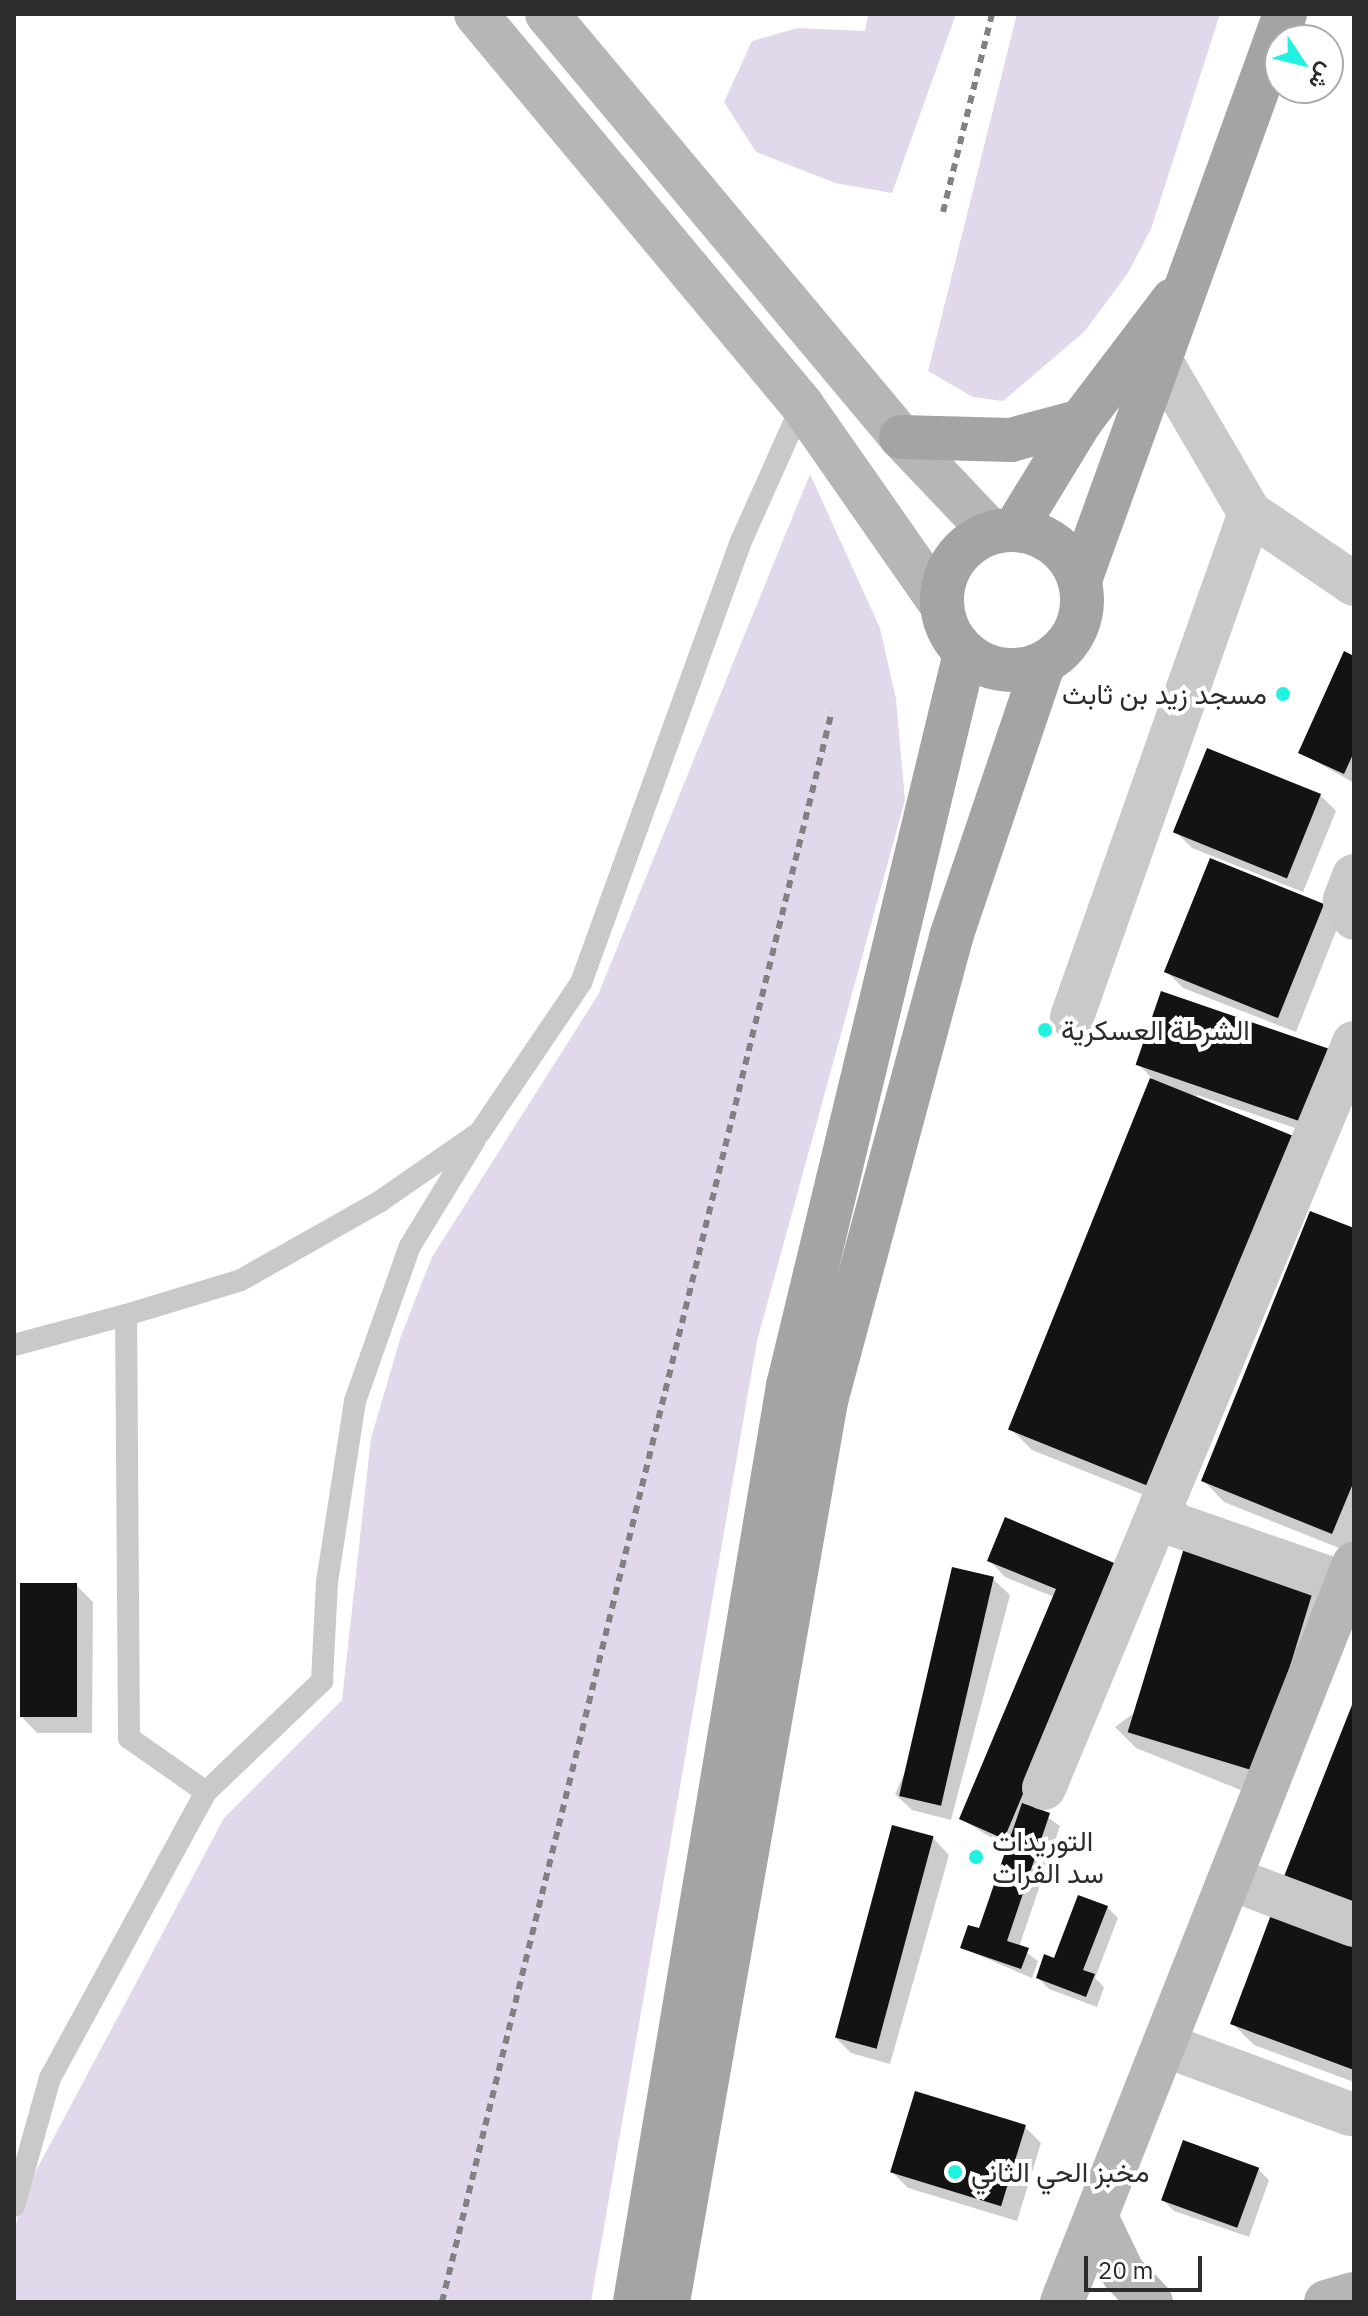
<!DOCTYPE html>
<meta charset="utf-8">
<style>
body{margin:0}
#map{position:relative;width:1368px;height:2316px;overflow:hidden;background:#fff;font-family:"IBM Plex Sans",Vazirmatn,sans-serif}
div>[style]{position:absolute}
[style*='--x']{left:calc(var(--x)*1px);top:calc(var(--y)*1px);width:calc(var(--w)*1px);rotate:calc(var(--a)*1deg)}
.green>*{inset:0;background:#e1d8eb}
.shadow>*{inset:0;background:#0003}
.building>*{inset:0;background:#131313;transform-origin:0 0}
.lane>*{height:22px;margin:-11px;padding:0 11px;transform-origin:11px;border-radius:11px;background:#c9c9c9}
.street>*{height:44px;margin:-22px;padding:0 22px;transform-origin:22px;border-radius:22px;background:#c9c9c9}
.secondary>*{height:44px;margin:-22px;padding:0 22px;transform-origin:22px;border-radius:22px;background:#b6b6b6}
.primary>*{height:44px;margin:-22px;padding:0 22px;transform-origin:22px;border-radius:22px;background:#a4a4a4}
.primary>.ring{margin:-22px;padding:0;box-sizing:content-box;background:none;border:44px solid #a4a4a4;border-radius:50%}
.rail>*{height:6px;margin-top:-3px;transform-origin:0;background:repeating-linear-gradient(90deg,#818181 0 8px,transparent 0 14px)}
.dots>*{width:22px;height:22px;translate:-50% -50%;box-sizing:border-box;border:4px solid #fff;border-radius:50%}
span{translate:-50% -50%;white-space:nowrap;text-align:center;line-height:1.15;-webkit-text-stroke:8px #fff;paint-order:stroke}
.poi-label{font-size:28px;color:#2c2c2c}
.right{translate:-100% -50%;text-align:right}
.left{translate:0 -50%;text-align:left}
.frame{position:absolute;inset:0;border:16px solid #2c2c2c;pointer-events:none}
.north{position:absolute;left:1264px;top:24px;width:80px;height:80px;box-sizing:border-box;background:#fff;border:2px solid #ababab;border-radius:50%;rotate:125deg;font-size:22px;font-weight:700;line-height:32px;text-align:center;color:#2c2c2c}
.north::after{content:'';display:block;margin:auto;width:28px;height:36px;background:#21f1e1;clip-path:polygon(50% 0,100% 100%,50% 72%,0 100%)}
.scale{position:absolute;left:1084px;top:2256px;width:118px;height:36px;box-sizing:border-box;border:4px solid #2c2c2c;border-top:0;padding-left:10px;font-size:24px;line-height:28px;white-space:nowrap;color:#2c2c2c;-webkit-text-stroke:6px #fff;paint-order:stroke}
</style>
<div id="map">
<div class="green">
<div style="clip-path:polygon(868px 14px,956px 14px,892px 193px,835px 183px,756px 152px,724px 102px,752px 41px,798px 28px,865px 31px)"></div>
<div style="clip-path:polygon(1017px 14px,1220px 14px,1151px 229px,1128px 273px,1084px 332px,1003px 401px,973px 397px,928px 371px)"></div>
<div style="clip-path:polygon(810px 474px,880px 628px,896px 699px,905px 800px,757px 1341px,591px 2302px,14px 2302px,14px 2232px,23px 2195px,224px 1818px,342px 1700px,371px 1438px,401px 1336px,432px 1257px,598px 995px)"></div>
</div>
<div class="shadow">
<div style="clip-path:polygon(1354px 658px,1354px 783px,1301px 753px)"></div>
<div style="clip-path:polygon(1320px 795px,1336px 811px,1303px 892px,1192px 848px,1176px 832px)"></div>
<div style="clip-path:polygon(1211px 861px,1323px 905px,1340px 921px,1296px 1032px,1183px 988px,1167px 972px)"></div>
<div style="clip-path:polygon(1138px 1064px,1352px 1068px,1328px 1139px,1197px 1095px,1179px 1509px,1032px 1450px,1011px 1429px,1152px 1078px)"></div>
<div style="clip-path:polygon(1354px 1230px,1354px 1554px,1224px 1502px,1203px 1480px)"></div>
<div style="clip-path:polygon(989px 1560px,1134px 1583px,1039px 1811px,1060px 1826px,1019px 1947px,1038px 1961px,1032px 1978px,962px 1948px,980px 1931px,1008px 1848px,961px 1819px,1054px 1597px,1005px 1577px)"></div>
<div style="clip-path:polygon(993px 1579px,1010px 1595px,951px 1820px,912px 1810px,895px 1794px)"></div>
<div style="clip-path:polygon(1315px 1580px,1337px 1601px,1258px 1797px,1136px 1748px,1115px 1727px)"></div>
<div style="clip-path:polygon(76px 1585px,93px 1602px,92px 1733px,37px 1733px,21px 1716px)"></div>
<div style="clip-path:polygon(933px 1838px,949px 1855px,890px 2064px,851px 2053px,835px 2037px)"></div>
<div style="clip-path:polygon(1107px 1907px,1118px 1918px,1095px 1978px,1104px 1987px,1097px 2007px,1049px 1989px,1038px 1978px)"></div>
<div style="clip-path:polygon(1354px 1939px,1354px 2082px,1254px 2045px,1233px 2024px)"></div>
<div style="clip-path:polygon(1025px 2127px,1041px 2143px,1017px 2221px,908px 2188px,892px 2172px)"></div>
<div style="clip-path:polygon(1258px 2169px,1269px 2180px,1249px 2237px,1174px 2211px,1163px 2200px)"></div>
</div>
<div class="building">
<div style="clip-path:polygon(1344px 651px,1354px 656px,1354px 752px,1344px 774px,1298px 753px)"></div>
<div style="left:1207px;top:748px;width:123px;height:91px;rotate:22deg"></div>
<div style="left:1210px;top:858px;width:123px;height:123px;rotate:22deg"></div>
<div style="left:1161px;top:991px;width:186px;height:78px;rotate:19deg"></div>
<div style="left:1150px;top:1078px;width:160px;height:379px;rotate:22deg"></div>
<div style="clip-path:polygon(1310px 1211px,1354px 1228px,1354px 1481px,1332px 1534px,1201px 1481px)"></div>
<div style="clip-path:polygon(1005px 1517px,1119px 1565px,1004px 1839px,959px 1819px,1056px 1589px,987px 1561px)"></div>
<div style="left:1187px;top:1538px;width:136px;height:203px;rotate:17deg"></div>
<div style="left:952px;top:1567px;width:43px;height:235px;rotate:13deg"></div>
<div style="left:20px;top:1583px;width:57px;height:134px"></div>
<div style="clip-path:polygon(1354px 1700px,1354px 1918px,1279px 1889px)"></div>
<div style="clip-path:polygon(1022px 1803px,1050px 1813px,1007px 1941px,1029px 1948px,1021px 1969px,960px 1948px,968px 1925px,979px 1928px)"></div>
<div style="left:892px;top:1825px;width:43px;height:220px;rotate:15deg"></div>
<div style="clip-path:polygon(1078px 1895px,1108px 1906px,1083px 1970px,1095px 1974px,1086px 1997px,1036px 1978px,1044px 1954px,1054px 1958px)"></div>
<div style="clip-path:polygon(1274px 1907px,1354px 1937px,1354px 2070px,1230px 2024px)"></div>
<div style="left:915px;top:2091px;width:116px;height:85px;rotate:17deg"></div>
<div style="left:1183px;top:2140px;width:81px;height:64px;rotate:20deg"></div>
</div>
<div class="lane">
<div style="--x:14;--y:1345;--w:116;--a:-15"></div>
<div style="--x:206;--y:1792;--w:94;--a:-145"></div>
<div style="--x:129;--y:1738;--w:423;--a:-90.4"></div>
<div style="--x:126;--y:1315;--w:120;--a:-16.9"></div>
<div style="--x:241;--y:1280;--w:159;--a:-29.5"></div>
<div style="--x:379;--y:1202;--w:123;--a:-34.7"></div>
<div style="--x:480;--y:1132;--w:180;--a:-55.9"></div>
<div style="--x:581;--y:983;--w:472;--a:-70.1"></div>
<div style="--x:742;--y:539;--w:147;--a:-65.9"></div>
<div style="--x:14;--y:2206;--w:133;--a:-74.3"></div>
<div style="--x:50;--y:2078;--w:326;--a:-61.4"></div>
<div style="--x:206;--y:1792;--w:161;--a:-43.7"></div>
<div style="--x:322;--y:1681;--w:99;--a:-87.1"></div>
<div style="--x:327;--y:1582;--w:183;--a:-81.2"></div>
<div style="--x:355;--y:1401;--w:164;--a:-70.5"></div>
<div style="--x:410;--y:1246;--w:124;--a:-58.5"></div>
</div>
<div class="street">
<div style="--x:1163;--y:365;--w:172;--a:59.6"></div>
<div style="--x:1250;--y:513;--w:126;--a:34.3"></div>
<div style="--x:1354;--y:876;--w:26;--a:111"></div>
<div style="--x:1345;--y:900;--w:20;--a:63"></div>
<div style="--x:1072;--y:1017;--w:535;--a:-70.55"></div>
<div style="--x:1161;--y:1506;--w:22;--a:56"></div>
<div style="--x:1173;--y:1524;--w:192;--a:19.2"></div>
<div style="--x:1044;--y:1788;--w:807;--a:-67.41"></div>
<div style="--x:1232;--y:1879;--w:130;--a:20.7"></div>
<div style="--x:1167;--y:2046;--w:195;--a:20.4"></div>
</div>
<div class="secondary">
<div style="--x:476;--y:14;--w:509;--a:50.18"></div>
<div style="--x:802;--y:405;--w:245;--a:55.1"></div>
<div style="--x:547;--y:14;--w:552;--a:50.07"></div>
<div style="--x:901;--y:437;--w:131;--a:46.5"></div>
<div style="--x:1099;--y:2223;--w:55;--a:64.4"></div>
<div style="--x:1123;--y:2273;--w:40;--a:46"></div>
<div style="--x:1062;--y:2302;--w:794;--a:-68.41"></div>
<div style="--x:1326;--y:2302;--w:29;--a:-16"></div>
</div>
<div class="primary">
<div style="--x:901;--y:437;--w:110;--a:1.6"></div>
<div style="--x:1011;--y:440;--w:73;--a:-15.2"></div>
<div style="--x:1015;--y:529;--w:127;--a:-58.6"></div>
<div style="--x:1081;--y:421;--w:152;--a:-52.8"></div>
<div class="ring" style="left:942px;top:530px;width:96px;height:96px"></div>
<div style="--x:1080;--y:580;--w:602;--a:-70.09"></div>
<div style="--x:635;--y:2302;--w:929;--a:-80.52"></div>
<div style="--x:788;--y:1386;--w:754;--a:-76.42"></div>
<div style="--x:668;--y:2302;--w:915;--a:-80.05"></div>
<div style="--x:826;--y:1401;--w:481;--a:-74.9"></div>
<div style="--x:951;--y:937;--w:289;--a:-71.3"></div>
</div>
<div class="rail">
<div style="--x:943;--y:212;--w:204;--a:-76.1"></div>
<div style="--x:442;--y:2302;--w:1638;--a:-76.23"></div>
</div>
<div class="dots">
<div style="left:1283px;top:694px;background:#21f1e1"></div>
<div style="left:1045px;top:1030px;background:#21f1e1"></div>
<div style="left:976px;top:1857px;background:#21f1e1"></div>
<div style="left:955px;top:2172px;background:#21f1e1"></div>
</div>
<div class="poi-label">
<span class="right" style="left:1267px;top:694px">مسجد زيد بن ثابث</span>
<span class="left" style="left:1061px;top:1030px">الشرطة العسكرية</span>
<span class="left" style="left:992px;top:1857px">التوريدات<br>سد الفرات</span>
<span class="left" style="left:971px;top:2172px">مخبز الحي الثاني</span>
</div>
<div class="frame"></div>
<div class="north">ش</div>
<div class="scale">20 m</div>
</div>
